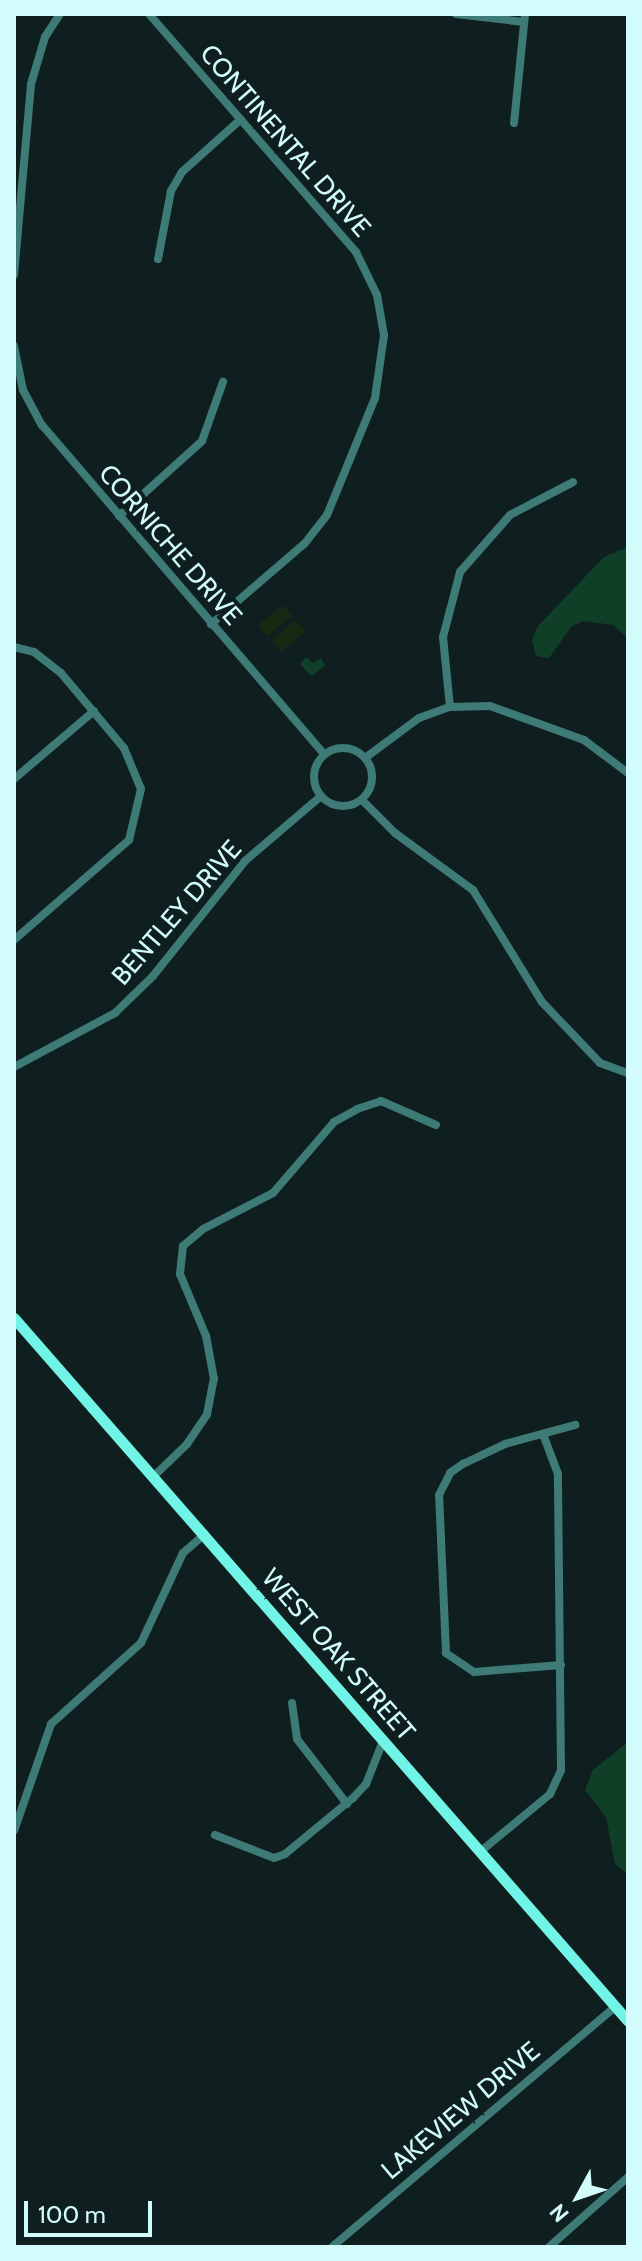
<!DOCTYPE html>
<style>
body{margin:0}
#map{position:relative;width:642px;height:2261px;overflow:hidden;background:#0f1f20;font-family:Cabin,sans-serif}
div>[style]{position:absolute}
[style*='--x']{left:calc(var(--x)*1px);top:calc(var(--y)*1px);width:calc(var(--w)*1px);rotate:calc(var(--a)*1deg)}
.green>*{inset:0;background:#162a13;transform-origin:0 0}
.water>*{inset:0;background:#103f27}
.street>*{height:8px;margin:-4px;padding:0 4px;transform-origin:4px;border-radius:4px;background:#3e7b76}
.street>.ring{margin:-4px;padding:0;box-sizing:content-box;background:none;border:8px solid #3e7b76;border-radius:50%}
.secondary>*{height:11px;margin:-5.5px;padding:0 5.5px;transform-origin:5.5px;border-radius:5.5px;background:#71f3e6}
span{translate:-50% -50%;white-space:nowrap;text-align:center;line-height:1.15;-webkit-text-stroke:8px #0f1f20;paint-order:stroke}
.street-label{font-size:26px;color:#d2fbfb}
.frame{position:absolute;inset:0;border:16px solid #d2fbfb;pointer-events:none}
.north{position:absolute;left:538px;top:2157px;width:80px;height:80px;-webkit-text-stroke:6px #0f1f20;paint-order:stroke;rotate:230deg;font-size:22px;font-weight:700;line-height:32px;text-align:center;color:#d2fbfb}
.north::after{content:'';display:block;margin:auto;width:28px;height:36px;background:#d2fbfb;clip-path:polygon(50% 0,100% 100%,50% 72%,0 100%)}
.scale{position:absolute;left:24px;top:2201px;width:128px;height:36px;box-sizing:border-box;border:4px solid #d2fbfb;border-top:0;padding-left:10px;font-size:24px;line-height:28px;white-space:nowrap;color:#d2fbfb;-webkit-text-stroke:6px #0f1f20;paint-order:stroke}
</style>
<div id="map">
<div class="green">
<div style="left:283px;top:605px;width:14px;height:32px;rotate:51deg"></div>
<div style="left:295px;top:620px;width:15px;height:31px;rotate:48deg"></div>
</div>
<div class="water">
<div style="clip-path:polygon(628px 547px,628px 638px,613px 625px,583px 621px,571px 627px,549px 658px,536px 656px,532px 640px,538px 626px,604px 557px)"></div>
<div style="clip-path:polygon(306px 657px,313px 663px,321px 658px,325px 666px,311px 676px,300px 664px)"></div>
<div style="clip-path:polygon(628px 1742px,628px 1875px,615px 1864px,606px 1817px,585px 1790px,593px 1770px)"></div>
</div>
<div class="street">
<div style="--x:149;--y:14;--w:315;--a:49"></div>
<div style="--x:356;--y:252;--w:48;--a:64"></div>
<div style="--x:377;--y:295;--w:41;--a:80.1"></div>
<div style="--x:384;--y:335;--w:64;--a:98.1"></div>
<div style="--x:375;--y:398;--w:126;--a:112.3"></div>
<div style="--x:327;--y:515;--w:37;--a:128"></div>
<div style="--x:304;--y:544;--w:123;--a:139.3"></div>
<div style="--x:456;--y:14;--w:68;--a:6.7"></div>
<div style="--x:514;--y:123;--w:110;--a:-84.2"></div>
<div style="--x:158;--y:259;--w:69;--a:-79.2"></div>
<div style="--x:171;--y:191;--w:22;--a:-60"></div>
<div style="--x:182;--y:172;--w:79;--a:-41.9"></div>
<div style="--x:14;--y:275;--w:192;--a:-84.9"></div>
<div style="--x:31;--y:84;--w:49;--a:-73.4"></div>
<div style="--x:45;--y:37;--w:27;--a:-57"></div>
<div style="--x:14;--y:346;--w:45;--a:78.4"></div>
<div style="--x:23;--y:390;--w:40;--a:62"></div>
<div style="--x:42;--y:425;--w:433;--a:49.4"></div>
<div style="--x:119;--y:516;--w:112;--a:-42.1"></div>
<div style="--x:202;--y:441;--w:63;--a:-70.4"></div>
<div style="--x:14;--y:647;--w:21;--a:14"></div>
<div style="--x:34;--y:652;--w:34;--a:38"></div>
<div style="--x:61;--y:673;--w:98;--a:50"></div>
<div style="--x:124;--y:748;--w:44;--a:67.5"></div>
<div style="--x:141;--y:789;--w:52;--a:103.2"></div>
<div style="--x:129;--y:840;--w:152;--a:139"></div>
<div style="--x:450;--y:707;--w:70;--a:-95.7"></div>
<div style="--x:443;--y:637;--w:67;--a:-75.3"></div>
<div style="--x:460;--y:572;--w:76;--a:-48.7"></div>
<div style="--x:510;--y:515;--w:71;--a:-27.6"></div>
<div class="ring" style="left:314px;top:748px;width:50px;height:50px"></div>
<div style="--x:365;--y:758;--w:67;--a:-36.5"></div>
<div style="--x:419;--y:718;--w:33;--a:-20"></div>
<div style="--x:450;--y:707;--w:40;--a:-1.4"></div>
<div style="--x:490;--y:706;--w:100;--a:19.9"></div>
<div style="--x:584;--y:740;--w:55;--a:36.9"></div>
<div style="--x:14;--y:779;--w:105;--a:-40.4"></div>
<div style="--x:362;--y:800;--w:47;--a:45"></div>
<div style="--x:395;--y:833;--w:97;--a:36.2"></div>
<div style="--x:473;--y:890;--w:132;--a:58.4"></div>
<div style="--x:542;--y:1002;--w:84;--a:46.4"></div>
<div style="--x:600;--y:1063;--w:30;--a:20"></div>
<div style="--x:14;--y:1067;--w:115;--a:-28.1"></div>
<div style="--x:115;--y:1013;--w:53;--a:-44.2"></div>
<div style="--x:153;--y:976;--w:147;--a:-51.3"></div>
<div style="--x:245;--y:861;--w:100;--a:-40.5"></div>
<div style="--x:153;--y:1477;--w:47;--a:-44.1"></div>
<div style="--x:187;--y:1444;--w:36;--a:-56"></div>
<div style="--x:207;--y:1414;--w:36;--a:-79"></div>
<div style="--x:214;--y:1379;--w:44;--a:-100.5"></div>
<div style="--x:206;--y:1336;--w:67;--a:-112.8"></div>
<div style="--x:180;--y:1274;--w:28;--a:-84"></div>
<div style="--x:183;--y:1246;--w:26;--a:-40"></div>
<div style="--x:203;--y:1229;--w:79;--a:-27.2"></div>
<div style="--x:273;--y:1193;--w:94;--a:-49.3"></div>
<div style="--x:334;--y:1122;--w:26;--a:-29"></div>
<div style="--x:357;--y:1109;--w:25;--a:-18"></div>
<div style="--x:381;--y:1101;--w:60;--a:23.6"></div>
<div style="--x:561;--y:1665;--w:87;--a:175.4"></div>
<div style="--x:474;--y:1672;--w:34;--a:-146"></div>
<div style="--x:446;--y:1653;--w:158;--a:-92.5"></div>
<div style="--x:439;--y:1495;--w:25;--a:-63"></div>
<div style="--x:450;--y:1473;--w:16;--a:-35"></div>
<div style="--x:463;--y:1464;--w:47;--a:-25.5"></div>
<div style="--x:505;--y:1444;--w:73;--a:-15.2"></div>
<div style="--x:292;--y:1703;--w:36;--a:82"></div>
<div style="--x:297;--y:1739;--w:82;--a:52.4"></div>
<div style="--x:14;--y:1831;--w:113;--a:-70.9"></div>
<div style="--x:51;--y:1724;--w:121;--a:-42"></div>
<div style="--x:141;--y:1643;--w:99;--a:-65"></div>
<div style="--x:183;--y:1553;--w:29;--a:-41"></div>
<div style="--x:215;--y:1835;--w:63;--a:21.3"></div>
<div style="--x:274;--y:1858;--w:12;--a:-20"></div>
<div style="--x:285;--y:1854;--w:88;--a:-39.5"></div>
<div style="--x:353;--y:1798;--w:19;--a:-47"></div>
<div style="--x:366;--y:1784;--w:46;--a:-68.4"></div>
<div style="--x:480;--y:1852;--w:91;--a:-39.6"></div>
<div style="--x:550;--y:1794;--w:26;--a:-65"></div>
<div style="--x:561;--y:1770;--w:296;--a:-90.6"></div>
<div style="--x:558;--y:1474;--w:43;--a:-110.6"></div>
<div style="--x:332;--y:2247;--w:372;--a:-40.3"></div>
<div style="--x:549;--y:2247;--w:106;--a:-41.5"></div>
</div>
<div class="secondary">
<div style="--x:14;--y:1318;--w:933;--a:48.87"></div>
</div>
<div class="street-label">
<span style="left:285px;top:141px;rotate:49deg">CONTINENTAL DRIVE</span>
<span style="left:170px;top:545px;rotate:49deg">CORNICHE DRIVE</span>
<span style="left:177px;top:913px;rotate:-49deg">BENTLEY DRIVE</span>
<span style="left:338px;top:1655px;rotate:49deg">WEST OAK STREET</span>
<span style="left:461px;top:2111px;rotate:-40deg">LAKEVIEW DRIVE</span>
</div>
<div class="frame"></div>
<div class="north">N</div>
<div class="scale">100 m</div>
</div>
